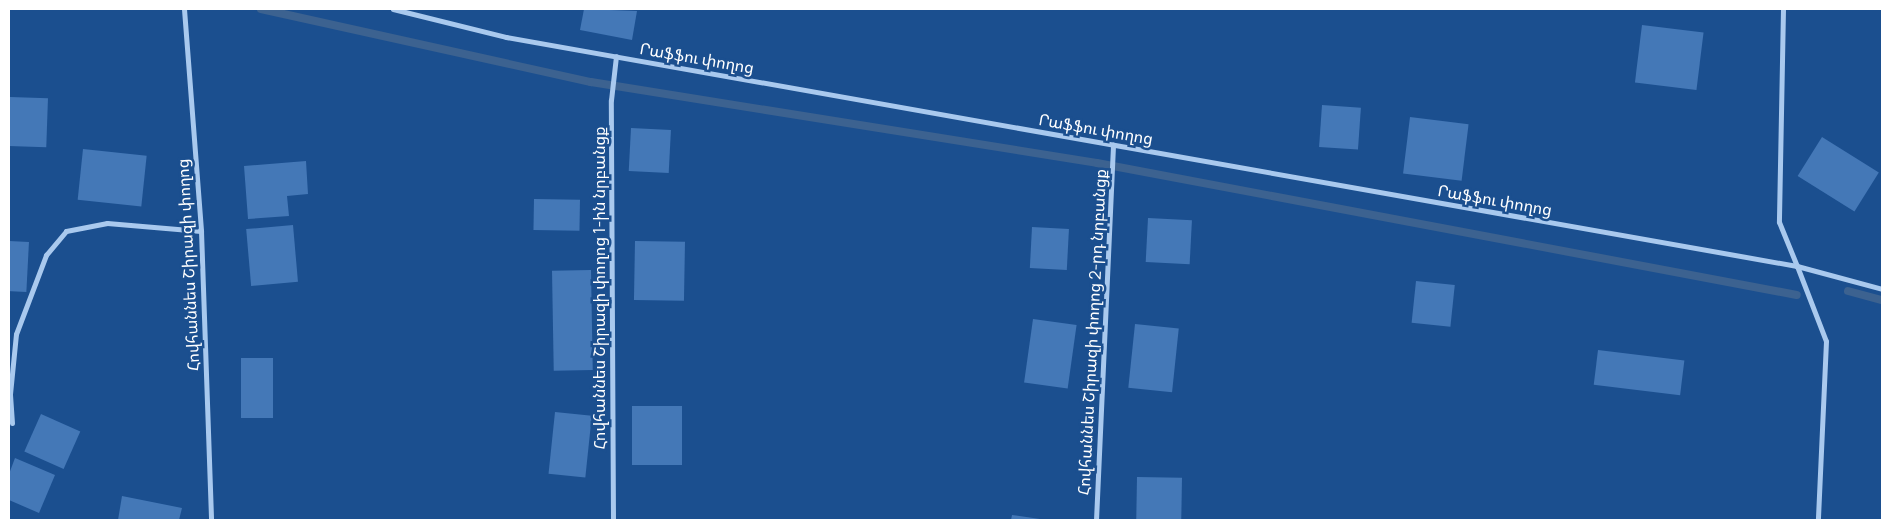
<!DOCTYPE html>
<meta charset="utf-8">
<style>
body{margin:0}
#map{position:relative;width:1891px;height:529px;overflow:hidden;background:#1b4f8f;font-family:Manrope,"Noto Sans Armenian",sans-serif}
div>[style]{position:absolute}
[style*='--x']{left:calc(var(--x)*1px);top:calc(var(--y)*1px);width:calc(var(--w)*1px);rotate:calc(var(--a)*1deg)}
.stream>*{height:8px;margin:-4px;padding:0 4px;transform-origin:4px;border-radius:4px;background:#3c6290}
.building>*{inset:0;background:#4478b7;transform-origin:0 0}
.minor>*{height:5px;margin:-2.5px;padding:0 2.5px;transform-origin:2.5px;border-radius:2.5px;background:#a9c9ee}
span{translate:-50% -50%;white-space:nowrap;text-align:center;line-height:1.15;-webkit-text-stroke:5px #1b4f8f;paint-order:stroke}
.street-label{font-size:16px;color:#fff}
.frame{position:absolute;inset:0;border:10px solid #fff;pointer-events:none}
</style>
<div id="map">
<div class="stream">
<div style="--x:261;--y:9;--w:338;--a:12.5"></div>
<div style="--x:591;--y:82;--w:512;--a:9.09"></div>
<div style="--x:1097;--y:163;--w:712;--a:10.68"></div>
<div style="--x:1848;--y:291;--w:35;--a:15"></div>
</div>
<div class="building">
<div style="clip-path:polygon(584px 9px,637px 11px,632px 40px,580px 30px)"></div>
<div style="left:1642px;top:25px;width:62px;height:58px;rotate:7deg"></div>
<div style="left:10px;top:97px;width:38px;height:49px;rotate:2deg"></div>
<div style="left:1322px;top:105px;width:39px;height:42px;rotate:4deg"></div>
<div style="left:1410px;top:117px;width:59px;height:57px;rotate:7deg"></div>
<div style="left:631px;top:128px;width:40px;height:43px;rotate:3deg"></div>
<div style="left:1822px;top:137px;width:67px;height:46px;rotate:32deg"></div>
<div style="left:83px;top:149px;width:64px;height:51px;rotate:6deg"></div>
<div style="clip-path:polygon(306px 161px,308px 194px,287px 196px,289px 216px,248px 219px,244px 166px)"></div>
<div style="left:534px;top:199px;width:46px;height:31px;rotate:1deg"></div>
<div style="left:1148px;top:218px;width:44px;height:44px;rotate:3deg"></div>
<div style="left:293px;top:225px;width:57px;height:47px;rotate:85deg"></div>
<div style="left:1032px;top:227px;width:37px;height:41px;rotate:3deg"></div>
<div style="left:9px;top:241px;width:20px;height:50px;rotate:3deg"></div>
<div style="left:635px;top:241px;width:50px;height:59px;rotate:1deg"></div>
<div style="left:591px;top:270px;width:100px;height:39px;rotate:89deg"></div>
<div style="left:1416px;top:281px;width:39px;height:42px;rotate:6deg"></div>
<div style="left:1033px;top:319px;width:44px;height:64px;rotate:8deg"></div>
<div style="left:1135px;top:324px;width:44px;height:64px;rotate:6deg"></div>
<div style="left:1598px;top:350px;width:87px;height:35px;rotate:7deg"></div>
<div style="left:241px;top:358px;width:32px;height:60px"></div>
<div style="left:632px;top:406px;width:50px;height:59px"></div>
<div style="left:555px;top:412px;width:37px;height:62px;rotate:6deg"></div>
<div style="left:41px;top:414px;width:43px;height:41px;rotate:24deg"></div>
<div style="clip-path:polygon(15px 458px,55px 475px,39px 513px,9px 500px,9px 474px)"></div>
<div style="left:1137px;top:477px;width:45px;height:43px;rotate:1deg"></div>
<div style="clip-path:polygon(122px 496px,182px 508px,179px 520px,118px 520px)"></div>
<div style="clip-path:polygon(1012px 515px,1040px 519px,1040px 520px,1011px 520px)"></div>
</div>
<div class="minor">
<div style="--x:184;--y:9;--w:223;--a:85.6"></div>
<div style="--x:201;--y:231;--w:289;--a:88"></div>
<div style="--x:393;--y:9;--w:116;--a:13.9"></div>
<div style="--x:506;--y:37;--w:1311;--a:10.06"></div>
<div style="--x:1797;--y:266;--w:80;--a:68.9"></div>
<div style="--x:1826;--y:341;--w:179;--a:92.6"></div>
<div style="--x:1783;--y:9;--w:213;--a:91.1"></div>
<div style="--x:1779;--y:222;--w:48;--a:67.8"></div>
<div style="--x:1797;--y:266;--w:88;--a:15.1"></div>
<div style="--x:12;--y:423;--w:29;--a:-94"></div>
<div style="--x:10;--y:394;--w:60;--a:-84.3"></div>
<div style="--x:16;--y:334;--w:85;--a:-69.2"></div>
<div style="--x:46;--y:255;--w:31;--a:-50"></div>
<div style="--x:66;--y:231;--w:42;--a:-11"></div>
<div style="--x:107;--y:223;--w:94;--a:4.9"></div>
<div style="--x:613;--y:520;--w:420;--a:-90.3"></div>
<div style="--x:611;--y:100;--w:44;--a:-83.5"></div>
<div style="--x:1096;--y:520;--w:376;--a:-87.4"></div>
</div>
<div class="street-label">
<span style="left:697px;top:58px;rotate:10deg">Րաֆֆու փողոց</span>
<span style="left:1096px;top:129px;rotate:10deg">Րաֆֆու փողոց</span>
<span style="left:1495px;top:200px;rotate:10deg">Րաֆֆու փողոց</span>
<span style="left:188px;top:265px;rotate:-93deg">Հովհաննես Շիրազի փողոց</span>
<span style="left:599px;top:288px;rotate:-90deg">Հովհաննես Շիրազի փողոց 1-ին նրբանցք</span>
<span style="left:1092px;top:332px;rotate:-87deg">Հովհաննես Շիրազի փողոց 2-րդ նրբանցք</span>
</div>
<div class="frame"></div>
</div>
